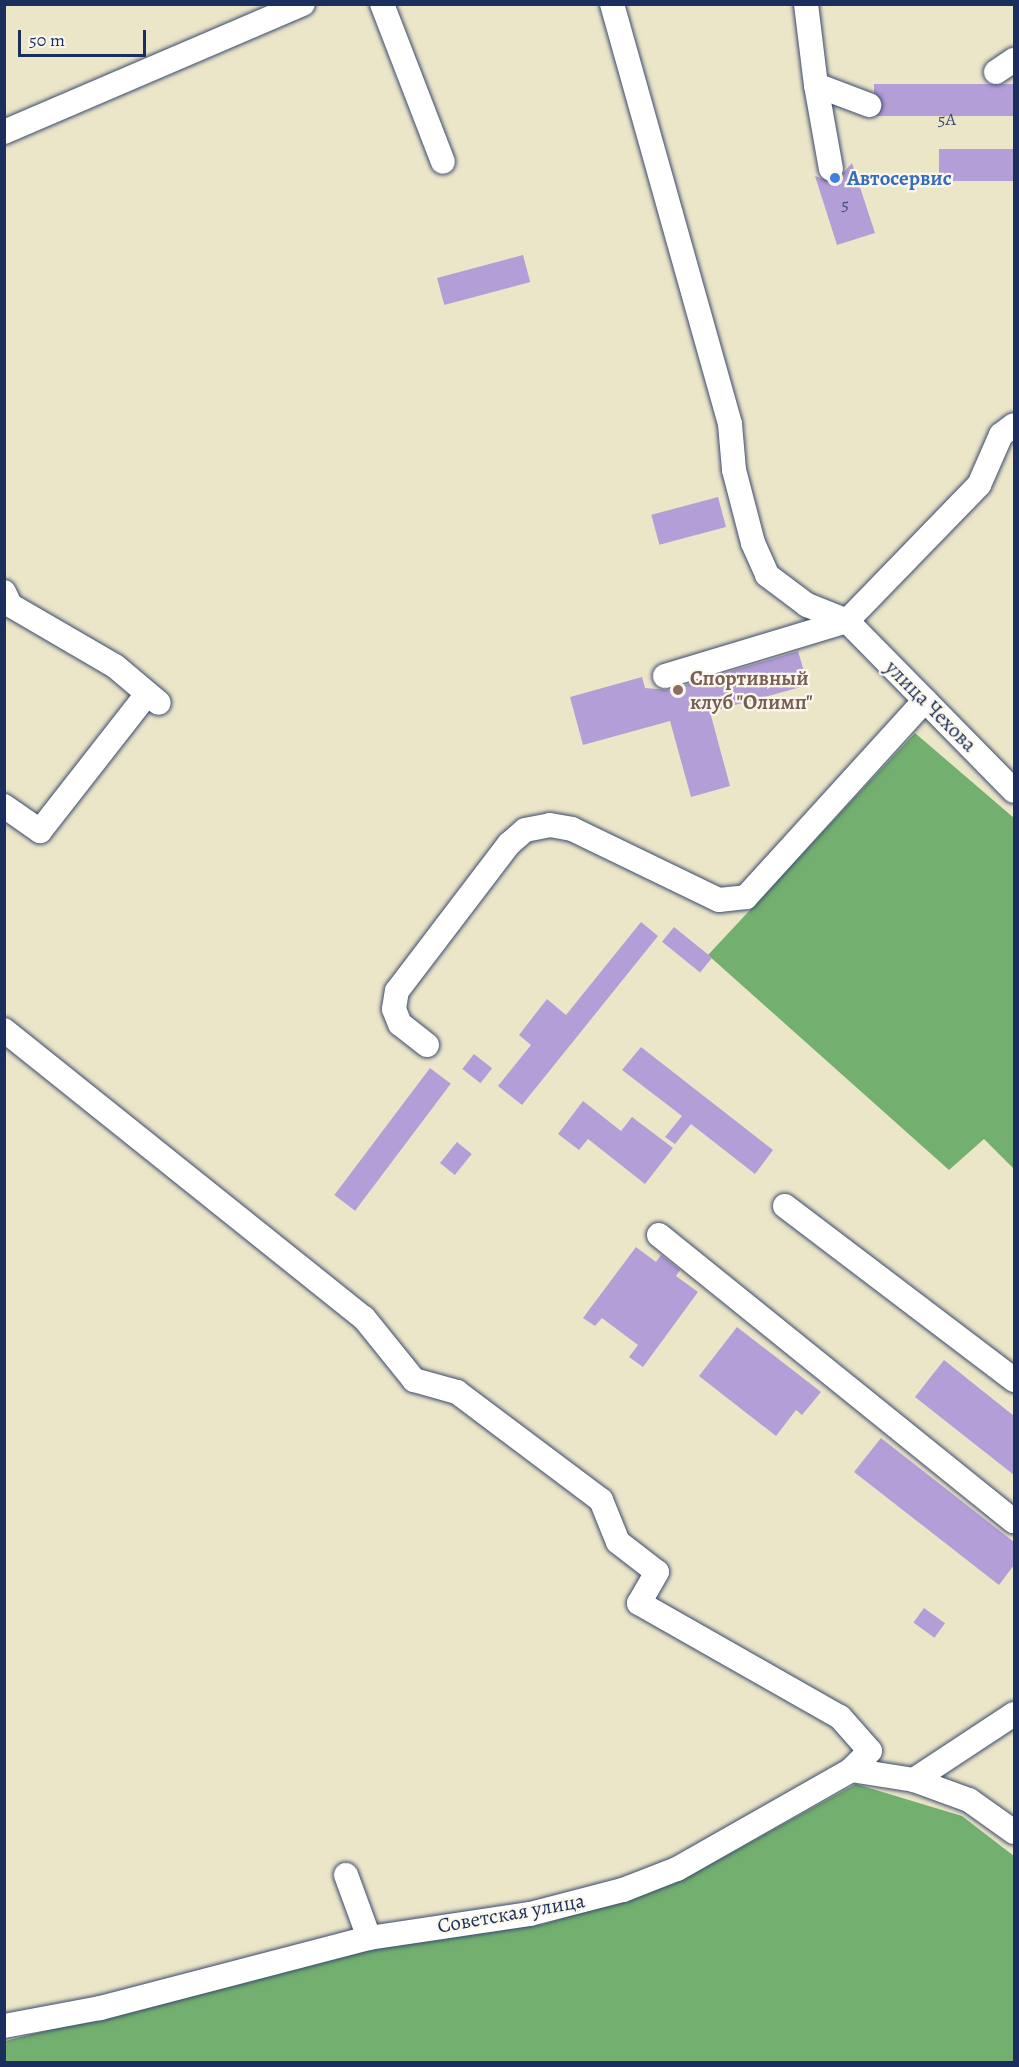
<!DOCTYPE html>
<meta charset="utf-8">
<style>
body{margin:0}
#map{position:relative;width:1019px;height:2067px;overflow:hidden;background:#ece6c9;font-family:Alegreya,serif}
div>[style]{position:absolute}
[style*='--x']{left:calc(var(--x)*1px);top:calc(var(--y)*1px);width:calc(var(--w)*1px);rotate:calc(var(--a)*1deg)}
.forest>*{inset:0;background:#73af6f}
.building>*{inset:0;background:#b39ed8;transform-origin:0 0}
.roads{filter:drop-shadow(0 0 2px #3a4a6e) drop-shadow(0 0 2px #3a4a6e)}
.minor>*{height:24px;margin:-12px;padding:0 12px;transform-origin:12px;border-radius:12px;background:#fff}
.dots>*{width:16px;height:16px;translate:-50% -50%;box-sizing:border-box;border:3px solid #fbf7ec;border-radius:50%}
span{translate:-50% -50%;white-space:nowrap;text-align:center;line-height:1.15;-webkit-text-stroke:4.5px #fbf7ec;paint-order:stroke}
.number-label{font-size:18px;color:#414b7c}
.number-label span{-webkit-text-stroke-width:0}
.shop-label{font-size:21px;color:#366cbe;font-weight:700}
.left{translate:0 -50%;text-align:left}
.education-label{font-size:21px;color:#785e54;font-weight:700}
.street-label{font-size:21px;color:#1b2f5e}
.frame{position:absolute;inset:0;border:6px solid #1b2f5e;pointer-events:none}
.scale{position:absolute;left:18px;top:30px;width:128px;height:27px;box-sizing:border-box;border:3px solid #1b2f5e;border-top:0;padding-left:8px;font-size:18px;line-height:21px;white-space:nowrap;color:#1b2f5e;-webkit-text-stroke:4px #fbf7ec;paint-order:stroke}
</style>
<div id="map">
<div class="forest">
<div style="clip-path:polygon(915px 733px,1014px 818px,1014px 1169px,984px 1139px,949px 1170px,708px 955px)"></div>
<div style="clip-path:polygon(856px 1784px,962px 1816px,1014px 1856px,1014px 2062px,5px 2062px,5px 2041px,374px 1949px,544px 1924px,682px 1880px)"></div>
</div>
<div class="building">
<div style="left:1014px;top:84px;width:32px;height:140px;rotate:90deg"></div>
<div style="left:1014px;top:149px;width:32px;height:75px;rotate:90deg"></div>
<div style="clip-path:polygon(852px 163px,875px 233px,837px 245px,815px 176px,834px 183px)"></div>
<div style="left:523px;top:255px;width:28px;height:89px;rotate:75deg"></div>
<div style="left:718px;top:497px;width:31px;height:69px;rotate:75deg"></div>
<div style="clip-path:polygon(798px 651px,808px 685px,710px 712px,730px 786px,691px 797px,670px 721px,583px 745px,570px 697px,642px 677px,645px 688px,669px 690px)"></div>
<div style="clip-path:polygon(641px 922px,658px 936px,522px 1105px,498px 1086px,531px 1045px,519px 1035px,547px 999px,566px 1015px)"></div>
<div style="left:674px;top:927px;width:49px;height:19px;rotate:39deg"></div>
<div style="clip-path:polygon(641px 1047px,773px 1150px,755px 1174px,691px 1124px,675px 1144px,665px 1137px,682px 1116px,622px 1070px)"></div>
<div style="left:474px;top:1054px;width:23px;height:19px;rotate:38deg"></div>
<div style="left:430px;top:1068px;width:26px;height:159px;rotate:37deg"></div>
<div style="clip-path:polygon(583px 1101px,621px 1131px,632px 1117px,673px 1148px,645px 1184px,588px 1139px,579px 1150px,558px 1134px)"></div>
<div style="left:457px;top:1142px;width:19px;height:27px;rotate:39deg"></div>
<div style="clip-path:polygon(636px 1247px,656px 1262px,661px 1255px,680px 1270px,676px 1276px,698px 1292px,643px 1367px,629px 1357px,638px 1345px,602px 1318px,595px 1326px,583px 1318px)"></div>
<div style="clip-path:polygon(737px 1327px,821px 1392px,802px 1415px,796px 1410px,776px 1436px,699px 1376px)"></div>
<div style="clip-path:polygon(944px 1360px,1014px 1416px,1014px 1475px,915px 1397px)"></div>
<div style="clip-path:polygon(881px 1438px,1014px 1542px,1014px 1565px,999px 1585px,854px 1472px)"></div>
<div style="left:924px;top:1608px;width:26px;height:18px;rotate:36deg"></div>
</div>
<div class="roads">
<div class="minor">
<div style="--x:382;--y:4;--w:169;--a:68.9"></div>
<div style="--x:612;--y:4;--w:436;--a:74.3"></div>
<div style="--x:730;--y:424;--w:46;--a:85"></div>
<div style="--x:734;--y:470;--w:75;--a:75.4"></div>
<div style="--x:753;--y:543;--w:35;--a:66"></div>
<div style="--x:767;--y:575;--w:50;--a:36.9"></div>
<div style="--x:807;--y:605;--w:43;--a:21.8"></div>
<div style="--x:847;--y:621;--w:238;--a:45.5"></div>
<div style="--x:806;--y:4;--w:82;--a:83"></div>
<div style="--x:816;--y:85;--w:57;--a:20.7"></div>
<div style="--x:996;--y:72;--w:22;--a:-34"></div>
<div style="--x:816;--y:85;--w:85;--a:79.9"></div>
<div style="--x:4;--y:132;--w:325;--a:-23.2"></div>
<div style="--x:4;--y:592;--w:14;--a:65"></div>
<div style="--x:10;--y:605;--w:121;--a:30.2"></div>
<div style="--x:115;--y:666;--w:57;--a:40.1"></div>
<div style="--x:665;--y:676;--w:190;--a:-16.8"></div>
<div style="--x:847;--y:621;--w:190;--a:-45.9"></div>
<div style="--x:979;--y:485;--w:55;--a:-66.3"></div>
<div style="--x:1001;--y:435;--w:16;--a:-38"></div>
<div style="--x:4;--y:806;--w:44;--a:34.8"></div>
<div style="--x:40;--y:831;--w:174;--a:-52"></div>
<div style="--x:4;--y:1030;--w:461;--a:38.7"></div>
<div style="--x:364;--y:1318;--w:80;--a:51.1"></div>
<div style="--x:414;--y:1380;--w:45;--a:15.6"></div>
<div style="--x:457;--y:1392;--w:180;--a:36.9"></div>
<div style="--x:601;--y:1500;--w:45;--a:68"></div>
<div style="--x:618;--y:1542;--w:49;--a:37.6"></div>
<div style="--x:657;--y:1572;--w:36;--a:120"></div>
<div style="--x:639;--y:1603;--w:231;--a:29.6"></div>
<div style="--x:840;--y:1717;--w:45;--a:48.6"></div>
<div style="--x:870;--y:1751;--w:27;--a:135"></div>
<div style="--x:427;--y:1045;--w:34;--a:-142"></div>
<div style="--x:400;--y:1024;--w:16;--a:-112"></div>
<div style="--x:394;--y:1009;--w:18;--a:-81"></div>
<div style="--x:397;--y:991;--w:185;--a:-52.7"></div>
<div style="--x:509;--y:844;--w:21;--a:-41"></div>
<div style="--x:525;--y:830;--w:25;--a:-11"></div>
<div style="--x:550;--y:825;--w:22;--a:10"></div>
<div style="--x:572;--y:829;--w:163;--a:25.8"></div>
<div style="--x:719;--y:900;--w:27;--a:-6"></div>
<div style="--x:746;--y:897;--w:266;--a:-47.7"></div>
<div style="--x:785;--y:1206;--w:288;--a:37.2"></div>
<div style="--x:659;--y:1235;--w:456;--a:38.9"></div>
<div style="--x:914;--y:1780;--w:59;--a:20"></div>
<div style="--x:969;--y:1800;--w:55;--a:35.4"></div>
<div style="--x:346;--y:1875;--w:67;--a:69.9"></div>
<div style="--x:4;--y:2026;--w:98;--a:-10.6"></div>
<div style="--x:100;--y:2008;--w:278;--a:-14.6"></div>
<div style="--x:369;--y:1938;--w:163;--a:-8.5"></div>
<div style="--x:530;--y:1914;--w:96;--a:-14.5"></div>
<div style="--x:623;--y:1890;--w:58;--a:-21.3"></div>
<div style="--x:677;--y:1869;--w:200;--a:-29.6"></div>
<div style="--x:851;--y:1770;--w:64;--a:9"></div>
<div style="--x:914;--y:1780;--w:120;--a:-33.4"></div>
</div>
</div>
<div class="dots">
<div style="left:835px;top:178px;background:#3f7fe0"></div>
<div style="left:678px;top:690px;background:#8d6e63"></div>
</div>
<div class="number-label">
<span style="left:947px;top:119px">5А</span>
<span style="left:845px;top:204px">5</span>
</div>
<div class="shop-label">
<span class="left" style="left:847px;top:178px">Автосервис</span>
</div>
<div class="education-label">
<span class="left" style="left:690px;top:690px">Спортивный<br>клуб "Олимп"</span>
</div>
<div class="street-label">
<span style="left:931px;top:706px;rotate:45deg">улица Чехова</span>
<span style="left:511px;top:1913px;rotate:-10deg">Советская улица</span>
</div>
<div class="frame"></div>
<div class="scale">50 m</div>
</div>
